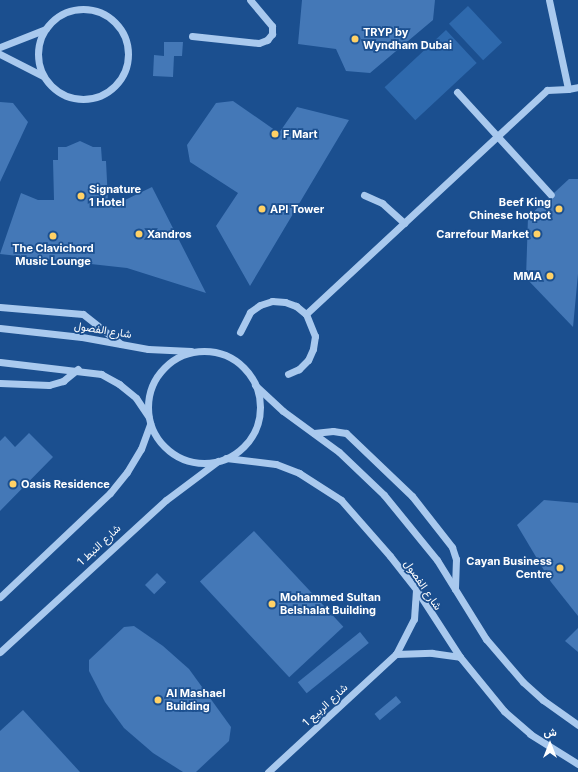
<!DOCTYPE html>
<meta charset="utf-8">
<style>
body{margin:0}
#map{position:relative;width:578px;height:772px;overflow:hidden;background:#1b4f8f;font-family:Inter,Vazirmatn,sans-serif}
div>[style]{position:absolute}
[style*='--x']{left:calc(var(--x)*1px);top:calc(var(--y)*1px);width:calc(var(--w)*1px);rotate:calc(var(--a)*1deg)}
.green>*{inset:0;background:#2e69ad;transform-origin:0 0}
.building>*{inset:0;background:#4478b7;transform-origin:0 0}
.minor>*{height:7px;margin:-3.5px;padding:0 3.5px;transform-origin:3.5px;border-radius:3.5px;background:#a9c9ee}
.minor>.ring{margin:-3.5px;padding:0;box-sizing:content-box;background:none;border:7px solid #a9c9ee;border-radius:50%}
.dots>*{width:11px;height:11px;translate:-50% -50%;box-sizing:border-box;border:2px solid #1b4f8f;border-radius:50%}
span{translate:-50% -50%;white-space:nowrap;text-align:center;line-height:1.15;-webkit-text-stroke:3.5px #1b4f8f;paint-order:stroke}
.poi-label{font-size:11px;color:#fff;font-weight:700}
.left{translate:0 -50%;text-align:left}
.right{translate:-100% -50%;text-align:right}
.street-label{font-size:11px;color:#fff}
.north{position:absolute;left:530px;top:724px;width:40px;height:40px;-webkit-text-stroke:3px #1b4f8f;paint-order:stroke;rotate:0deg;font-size:11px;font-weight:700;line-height:16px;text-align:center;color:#fff}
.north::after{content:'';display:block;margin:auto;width:14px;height:18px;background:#fff;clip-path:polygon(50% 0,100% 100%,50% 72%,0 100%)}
</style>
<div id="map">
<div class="green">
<div style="left:468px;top:6px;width:50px;height:26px;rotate:47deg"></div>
<div style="left:446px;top:30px;width:45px;height:84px;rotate:47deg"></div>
</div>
<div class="building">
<div style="clip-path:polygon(302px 0,435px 0,433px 20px,370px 73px,346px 71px,336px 49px,298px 44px)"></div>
<div style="clip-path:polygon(164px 42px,183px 42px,182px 56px,174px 56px,173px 77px,153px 76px,154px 55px,164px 56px)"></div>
<div style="clip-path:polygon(233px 101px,279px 133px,297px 107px,349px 120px,250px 286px,216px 226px,238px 193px,190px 162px,187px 145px,216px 103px)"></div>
<div style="clip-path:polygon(0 102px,13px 103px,28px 122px,0 182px)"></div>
<div style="clip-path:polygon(80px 141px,93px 147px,101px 147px,102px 161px,106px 161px,108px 201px,125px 200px,152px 187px,206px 293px,127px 268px,0 254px,21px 193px,38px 200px,54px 200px,53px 160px,58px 160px,58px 147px,66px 147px)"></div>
<div style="clip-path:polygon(569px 179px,578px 179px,578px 274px,573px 327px,526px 278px,528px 217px)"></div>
<div style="clip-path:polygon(29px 433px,53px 457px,0 511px,0 441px,5px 436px,15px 447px)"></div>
<div style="clip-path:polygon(544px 500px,578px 503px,578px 616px,551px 582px,517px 525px)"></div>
<div style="left:254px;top:531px;width:131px;height:74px;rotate:47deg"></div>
<div style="left:157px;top:573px;width:13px;height:17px;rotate:45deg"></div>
<div style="clip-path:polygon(134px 626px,163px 646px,189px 669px,231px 727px,229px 741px,196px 772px,183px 772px,153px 753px,124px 728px,105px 702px,89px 671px,89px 660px,124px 627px)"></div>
<div style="clip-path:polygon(578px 628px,578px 652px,565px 641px)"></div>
<div style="left:360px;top:632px;width:14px;height:80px;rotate:51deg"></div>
<div style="left:396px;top:696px;width:8px;height:28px;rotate:50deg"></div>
<div style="clip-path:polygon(23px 710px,80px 772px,0 772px,0 731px)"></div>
</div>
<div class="minor">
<div style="--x:549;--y:0;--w:91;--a:77.9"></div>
<div style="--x:568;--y:89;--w:10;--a:-11"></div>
<div class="ring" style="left:38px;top:9px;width:83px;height:83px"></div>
<div style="--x:192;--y:36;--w:67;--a:6"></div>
<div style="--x:259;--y:43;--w:9;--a:-21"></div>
<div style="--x:267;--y:40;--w:8;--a:-50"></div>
<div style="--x:272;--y:34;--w:8;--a:-90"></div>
<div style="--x:272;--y:26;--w:34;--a:-130"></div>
<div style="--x:0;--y:47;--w:49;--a:-21.4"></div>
<div style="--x:0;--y:54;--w:48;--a:27.1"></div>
<div style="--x:457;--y:92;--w:139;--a:47.6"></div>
<div style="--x:364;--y:195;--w:20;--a:24"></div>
<div style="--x:382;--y:203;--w:30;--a:42"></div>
<div style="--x:0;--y:307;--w:83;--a:4.8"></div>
<div style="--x:83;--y:314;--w:48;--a:38.3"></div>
<div style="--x:306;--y:314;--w:329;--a:-42.9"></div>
<div style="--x:547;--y:90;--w:21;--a:-3"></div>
<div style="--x:0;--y:328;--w:82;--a:6.3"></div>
<div style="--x:82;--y:337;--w:67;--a:10.3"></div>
<div style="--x:148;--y:349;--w:43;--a:2.7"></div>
<div style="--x:240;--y:332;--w:22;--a:-63"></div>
<div style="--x:250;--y:312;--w:12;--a:-35"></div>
<div style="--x:260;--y:305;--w:13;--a:-18"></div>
<div style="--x:272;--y:301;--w:13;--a:4"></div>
<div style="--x:285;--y:302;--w:12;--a:20"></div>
<div style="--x:296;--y:306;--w:13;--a:39"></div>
<div style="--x:306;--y:314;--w:24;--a:68"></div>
<div style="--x:315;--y:336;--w:13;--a:99"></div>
<div style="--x:313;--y:349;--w:12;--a:114"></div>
<div style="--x:308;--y:360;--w:13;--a:135"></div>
<div style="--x:299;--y:369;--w:12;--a:156"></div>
<div class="ring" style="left:148px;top:351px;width:105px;height:105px"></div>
<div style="--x:0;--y:362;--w:102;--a:6.8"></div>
<div style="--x:101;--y:374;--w:21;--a:29"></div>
<div style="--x:119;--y:384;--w:22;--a:39"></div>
<div style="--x:136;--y:398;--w:22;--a:56"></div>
<div style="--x:0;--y:383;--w:49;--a:2.3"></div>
<div style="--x:49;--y:385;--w:15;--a:-16"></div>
<div style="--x:63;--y:381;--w:19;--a:-39"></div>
<div style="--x:255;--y:385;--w:38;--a:43"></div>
<div style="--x:283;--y:411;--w:69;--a:36.2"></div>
<div style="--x:339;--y:452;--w:62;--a:43.7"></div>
<div style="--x:384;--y:495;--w:84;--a:50.8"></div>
<div style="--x:437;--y:560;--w:93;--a:58.2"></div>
<div style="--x:486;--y:639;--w:57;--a:49.3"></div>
<div style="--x:523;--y:682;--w:27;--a:42"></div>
<div style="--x:543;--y:700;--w:43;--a:35.5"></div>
<div style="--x:314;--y:433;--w:19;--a:-6"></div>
<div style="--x:333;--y:431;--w:13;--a:9"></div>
<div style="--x:346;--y:433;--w:91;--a:43.7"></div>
<div style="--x:412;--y:496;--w:65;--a:51.9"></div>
<div style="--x:452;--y:547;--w:13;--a:72"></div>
<div style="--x:456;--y:559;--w:30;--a:92"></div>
<div style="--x:226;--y:458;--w:50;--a:6.8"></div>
<div style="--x:276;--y:464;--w:25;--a:21"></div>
<div style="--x:299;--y:473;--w:50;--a:32.7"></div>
<div style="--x:341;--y:500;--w:74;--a:48.8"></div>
<div style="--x:390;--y:556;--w:42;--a:51.8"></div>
<div style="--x:416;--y:589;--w:81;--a:57.1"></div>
<div style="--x:460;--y:657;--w:70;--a:50.8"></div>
<div style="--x:504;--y:711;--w:35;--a:41"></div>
<div style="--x:530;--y:734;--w:57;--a:32"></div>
<div style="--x:0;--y:597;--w:151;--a:-43.4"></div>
<div style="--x:110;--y:493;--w:27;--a:-51"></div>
<div style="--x:127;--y:472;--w:27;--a:-59"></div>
<div style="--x:141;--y:449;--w:27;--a:-70"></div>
<div style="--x:0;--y:652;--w:225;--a:-42.5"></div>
<div style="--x:166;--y:500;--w:65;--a:-36.9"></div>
<div style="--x:396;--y:654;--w:36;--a:-2"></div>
<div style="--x:432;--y:653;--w:28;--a:8"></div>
<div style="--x:268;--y:772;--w:174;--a:-42.7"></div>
<div style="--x:396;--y:654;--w:39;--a:-63"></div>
<div style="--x:414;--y:619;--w:28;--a:-86"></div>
</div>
<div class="dots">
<div style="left:355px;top:39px;background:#ffd166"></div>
<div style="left:275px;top:134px;background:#ffd166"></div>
<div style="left:81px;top:196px;background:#ffd166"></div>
<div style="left:262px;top:209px;background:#ffd166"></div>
<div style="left:559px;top:209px;background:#ffd166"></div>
<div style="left:139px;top:234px;background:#ffd166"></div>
<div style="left:537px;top:234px;background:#ffd166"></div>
<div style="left:53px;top:236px;background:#ffd166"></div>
<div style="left:550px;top:276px;background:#ffd166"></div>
<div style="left:13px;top:484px;background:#ffd166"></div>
<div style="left:560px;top:568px;background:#ffd166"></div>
<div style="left:272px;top:604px;background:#ffd166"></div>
<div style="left:158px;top:700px;background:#ffd166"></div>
</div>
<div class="poi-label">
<span class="left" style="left:363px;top:39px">TRYP by<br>Wyndham Dubai</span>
<span class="left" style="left:283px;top:134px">F Mart</span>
<span class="left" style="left:89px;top:196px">Signature<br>1 Hotel</span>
<span class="right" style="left:551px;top:209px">Beef King<br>Chinese hotpot</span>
<span class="left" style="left:270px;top:209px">API Tower</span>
<span class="left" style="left:147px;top:234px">Xandros</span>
<span class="right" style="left:529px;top:234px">Carrefour Market</span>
<span style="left:53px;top:255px">The Clavichord<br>Music Lounge</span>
<span class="right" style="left:542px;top:276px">MMA</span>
<span class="left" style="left:21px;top:484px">Oasis Residence</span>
<span class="right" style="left:552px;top:568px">Cayan Business<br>Centre</span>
<span class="left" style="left:280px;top:604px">Mohammed Sultan<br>Belshalat Building</span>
<span class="left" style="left:166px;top:700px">Al Mashael<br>Building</span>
</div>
<div class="street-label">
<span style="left:103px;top:330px;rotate:9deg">شارع الفصول</span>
<span style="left:99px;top:545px;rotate:-43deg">شارع النبط 1</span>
<span style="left:423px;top:585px;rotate:56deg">شارع الفصول</span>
<span style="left:325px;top:705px;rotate:-43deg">شارع الربيع 1</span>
</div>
<div class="north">ش</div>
</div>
